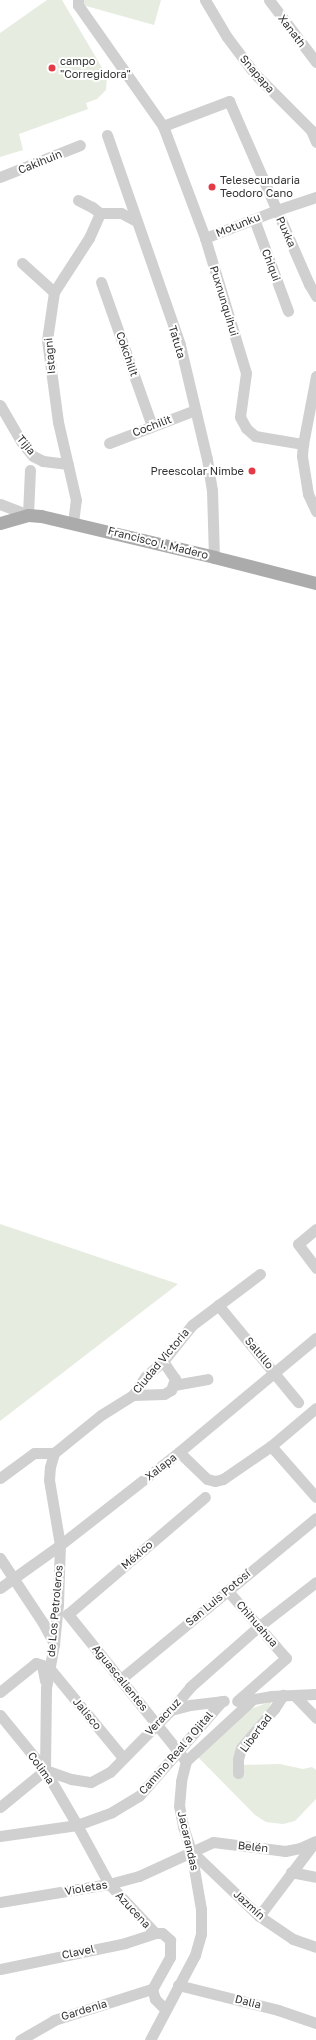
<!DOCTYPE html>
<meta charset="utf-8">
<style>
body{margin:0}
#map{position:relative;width:316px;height:2040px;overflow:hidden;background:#fff;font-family:"Golos Text",sans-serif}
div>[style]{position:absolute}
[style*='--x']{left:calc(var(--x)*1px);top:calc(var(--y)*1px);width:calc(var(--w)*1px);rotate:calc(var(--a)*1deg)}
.green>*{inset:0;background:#e6ecdf}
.minor>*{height:11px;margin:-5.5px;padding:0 5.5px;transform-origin:5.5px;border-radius:5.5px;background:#d0d0d0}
.major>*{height:13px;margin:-6.5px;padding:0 6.5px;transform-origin:6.5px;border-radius:6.5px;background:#ababab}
.dots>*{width:11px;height:11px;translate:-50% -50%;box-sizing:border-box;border:2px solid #fff;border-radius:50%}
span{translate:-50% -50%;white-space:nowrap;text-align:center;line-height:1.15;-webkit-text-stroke:4px #fff;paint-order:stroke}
.street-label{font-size:11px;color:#333}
.poi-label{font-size:11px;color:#333}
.left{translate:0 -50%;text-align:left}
.right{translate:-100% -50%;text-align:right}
</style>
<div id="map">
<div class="green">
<div style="clip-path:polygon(47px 0,62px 0,107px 76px,106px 90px,97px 99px,86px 103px,88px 109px,19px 134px,23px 150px,0 157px,0 33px)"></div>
<div style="clip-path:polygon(80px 0,161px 0,154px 25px,79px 4px)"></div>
<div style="clip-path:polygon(0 1224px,178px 1284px,0 1421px)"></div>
<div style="clip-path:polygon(272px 1701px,241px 1765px,280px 1764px,303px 1769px,312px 1767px,316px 1770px,316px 1799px,295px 1821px,283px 1824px,266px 1822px,255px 1815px,195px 1754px,248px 1710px)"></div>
</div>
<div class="minor">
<div style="--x:78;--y:0;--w:5;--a:90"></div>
<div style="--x:78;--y:5;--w:148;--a:54.9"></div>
<div style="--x:163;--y:126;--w:120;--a:69.4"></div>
<div style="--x:205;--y:238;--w:141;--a:73.1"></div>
<div style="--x:246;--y:373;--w:44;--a:97.8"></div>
<div style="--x:240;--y:417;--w:13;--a:61"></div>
<div style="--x:246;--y:428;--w:12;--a:42"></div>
<div style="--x:255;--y:436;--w:49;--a:9.5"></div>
<div style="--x:205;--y:0;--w:43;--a:59.3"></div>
<div style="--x:227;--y:37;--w:45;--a:53.1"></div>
<div style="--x:254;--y:73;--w:81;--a:45"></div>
<div style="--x:311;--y:130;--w:13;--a:67"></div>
<div style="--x:269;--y:0;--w:78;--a:52.8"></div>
<div style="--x:163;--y:126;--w:71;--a:-20.7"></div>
<div style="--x:229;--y:101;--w:200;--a:66.4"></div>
<div style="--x:309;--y:284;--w:14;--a:60"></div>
<div style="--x:107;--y:135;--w:222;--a:70.8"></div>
<div style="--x:180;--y:345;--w:117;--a:76.7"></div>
<div style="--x:207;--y:459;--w:31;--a:81"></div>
<div style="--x:212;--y:490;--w:67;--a:88.3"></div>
<div style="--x:0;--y:177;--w:86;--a:-21.8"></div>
<div style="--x:78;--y:200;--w:16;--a:27"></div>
<div style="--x:92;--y:207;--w:10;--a:37"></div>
<div style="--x:100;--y:213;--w:21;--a:0"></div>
<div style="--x:121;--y:213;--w:17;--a:28"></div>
<div style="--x:254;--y:219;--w:98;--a:69.7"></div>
<div style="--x:205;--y:238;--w:77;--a:-21.3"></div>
<div style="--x:277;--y:210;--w:41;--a:-18.4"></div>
<div style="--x:22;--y:263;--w:43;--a:42.2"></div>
<div style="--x:101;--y:282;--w:153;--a:70.5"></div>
<div style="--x:316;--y:376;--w:69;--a:100.8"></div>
<div style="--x:303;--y:444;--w:12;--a:95"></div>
<div style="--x:302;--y:456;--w:38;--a:81"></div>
<div style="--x:308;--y:494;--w:19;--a:65"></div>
<div style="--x:0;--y:405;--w:44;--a:59.9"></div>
<div style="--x:22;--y:443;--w:17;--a:50"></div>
<div style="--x:33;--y:456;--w:11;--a:27"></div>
<div style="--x:43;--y:461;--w:25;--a:7"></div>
<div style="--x:109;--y:443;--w:92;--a:-21"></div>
<div style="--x:0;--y:504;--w:30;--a:21"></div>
<div style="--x:28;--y:515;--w:45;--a:-87.5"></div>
<div style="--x:73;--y:523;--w:23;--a:-83"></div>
<div style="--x:76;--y:500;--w:80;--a:-103"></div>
<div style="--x:58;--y:422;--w:83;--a:-97.6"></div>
<div style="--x:47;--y:340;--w:49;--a:-81.7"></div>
<div style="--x:54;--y:292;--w:64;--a:-57.1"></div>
<div style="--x:89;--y:238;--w:27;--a:-66"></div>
<div style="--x:316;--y:1229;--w:23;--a:140"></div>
<div style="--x:298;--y:1244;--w:30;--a:53"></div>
<div style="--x:218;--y:1305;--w:126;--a:50.5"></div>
<div style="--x:174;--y:1385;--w:34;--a:-10"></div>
<div style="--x:133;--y:1395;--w:31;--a:-2"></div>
<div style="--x:164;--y:1394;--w:8;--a:-30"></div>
<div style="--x:171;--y:1390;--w:12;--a:-70"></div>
<div style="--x:175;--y:1379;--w:22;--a:-124"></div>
<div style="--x:271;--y:1446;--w:68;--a:48.6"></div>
<div style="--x:179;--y:1452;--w:39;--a:44"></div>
<div style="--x:207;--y:1479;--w:8;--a:14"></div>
<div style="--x:215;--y:1481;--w:8;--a:-14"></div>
<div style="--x:223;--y:1479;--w:58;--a:-34.5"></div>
<div style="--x:271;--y:1446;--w:59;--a:-40.2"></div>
<div style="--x:0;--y:1478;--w:42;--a:-36.3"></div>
<div style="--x:34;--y:1453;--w:20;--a:0"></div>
<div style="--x:54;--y:1453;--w:60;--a:-39"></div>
<div style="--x:101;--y:1415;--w:38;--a:-32"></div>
<div style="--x:133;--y:1395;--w:23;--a:-56"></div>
<div style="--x:146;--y:1376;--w:23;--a:-41"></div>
<div style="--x:163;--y:1361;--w:46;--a:-51.1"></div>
<div style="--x:192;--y:1325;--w:85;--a:-36.9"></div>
<div style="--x:0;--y:1558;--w:78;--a:56.5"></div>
<div style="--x:43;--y:1623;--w:24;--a:62"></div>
<div style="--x:0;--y:1588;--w:74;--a:-35.6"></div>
<div style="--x:60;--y:1545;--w:151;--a:-38"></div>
<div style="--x:179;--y:1452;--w:178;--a:-39.8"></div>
<div style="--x:227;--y:1590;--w:90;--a:49.1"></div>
<div style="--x:286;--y:1658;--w:65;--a:138.7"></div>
<div style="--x:50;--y:1669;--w:115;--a:50.6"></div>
<div style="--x:122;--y:1678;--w:251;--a:-39.5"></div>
<div style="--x:0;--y:1692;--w:46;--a:-38.9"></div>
<div style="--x:36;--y:1663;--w:6;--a:18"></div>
<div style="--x:42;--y:1665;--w:16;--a:79"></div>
<div style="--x:294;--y:1695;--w:32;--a:46"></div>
<div style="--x:247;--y:1700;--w:24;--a:-9"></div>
<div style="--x:271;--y:1696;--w:45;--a:-2.5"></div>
<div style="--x:171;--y:1710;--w:20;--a:-15"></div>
<div style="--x:190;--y:1705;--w:34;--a:-7"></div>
<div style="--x:0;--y:1715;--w:71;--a:50.7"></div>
<div style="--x:45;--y:1770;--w:64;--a:59.8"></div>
<div style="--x:77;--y:1825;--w:67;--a:61.5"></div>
<div style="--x:109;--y:1884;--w:67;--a:46.8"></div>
<div style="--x:155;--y:1933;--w:7;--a:0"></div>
<div style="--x:162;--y:1933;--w:11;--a:41"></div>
<div style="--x:170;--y:1940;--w:17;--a:90"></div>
<div style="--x:170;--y:1957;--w:37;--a:119"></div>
<div style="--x:152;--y:1989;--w:10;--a:73"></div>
<div style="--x:155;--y:1999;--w:14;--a:45"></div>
<div style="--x:186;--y:1761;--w:189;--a:-128.8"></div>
<div style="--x:68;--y:1614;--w:180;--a:-40.5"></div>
<div style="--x:45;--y:1770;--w:28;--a:19"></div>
<div style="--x:71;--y:1779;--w:20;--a:9"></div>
<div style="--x:91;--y:1782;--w:21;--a:-28"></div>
<div style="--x:110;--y:1772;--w:87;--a:-45.5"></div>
<div style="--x:171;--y:1710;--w:30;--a:-50"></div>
<div style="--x:190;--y:1687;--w:91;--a:-41.4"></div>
<div style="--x:258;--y:1627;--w:73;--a:-37.8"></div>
<div style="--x:45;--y:1770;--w:82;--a:-89.3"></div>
<div style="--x:46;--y:1688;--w:45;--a:-79.7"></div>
<div style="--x:54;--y:1644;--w:40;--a:-84.3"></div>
<div style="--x:58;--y:1604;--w:59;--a:-88.1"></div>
<div style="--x:60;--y:1545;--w:66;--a:-99.6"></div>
<div style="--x:49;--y:1480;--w:13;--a:-86"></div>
<div style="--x:50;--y:1467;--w:15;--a:-74"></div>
<div style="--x:238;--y:1773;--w:14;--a:-90"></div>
<div style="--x:238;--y:1759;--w:11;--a:-75"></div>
<div style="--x:241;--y:1748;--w:51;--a:-49.8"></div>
<div style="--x:274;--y:1709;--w:17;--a:-57"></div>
<div style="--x:0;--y:1807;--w:58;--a:-39.4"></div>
<div style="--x:0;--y:1836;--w:78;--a:-8.1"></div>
<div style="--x:77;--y:1825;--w:37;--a:-20"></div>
<div style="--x:112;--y:1812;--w:31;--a:-31"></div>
<div style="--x:139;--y:1796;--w:126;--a:-48.9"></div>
<div style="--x:191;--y:1851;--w:94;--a:43.7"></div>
<div style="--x:259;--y:1916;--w:41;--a:34.1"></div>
<div style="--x:293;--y:1939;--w:24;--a:19"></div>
<div style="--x:291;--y:1872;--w:25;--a:11"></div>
<div style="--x:0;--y:1902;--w:110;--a:-9.4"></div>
<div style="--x:109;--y:1884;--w:31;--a:-15"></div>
<div style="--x:139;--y:1876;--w:81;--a:-24.7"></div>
<div style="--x:213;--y:1842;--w:73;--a:7.1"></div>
<div style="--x:285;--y:1851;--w:15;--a:-11"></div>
<div style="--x:300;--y:1848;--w:17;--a:-24"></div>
<div style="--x:259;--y:1916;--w:91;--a:-53"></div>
<div style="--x:0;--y:1969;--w:128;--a:-11.7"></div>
<div style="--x:125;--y:1943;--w:32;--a:-18"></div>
<div style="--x:178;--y:1985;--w:103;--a:14"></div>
<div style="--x:278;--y:2010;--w:40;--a:18.9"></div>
<div style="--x:20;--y:2040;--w:39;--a:-30"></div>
<div style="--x:54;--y:2020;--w:103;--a:-17.6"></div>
<div style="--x:150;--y:2040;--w:96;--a:-62.1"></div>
<div style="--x:195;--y:1955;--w:22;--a:-74"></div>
<div style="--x:201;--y:1934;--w:25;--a:-90"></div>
<div style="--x:201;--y:1909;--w:59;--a:-99.8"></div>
<div style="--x:191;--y:1851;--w:26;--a:-108"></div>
<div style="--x:183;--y:1826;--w:20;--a:-101"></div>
<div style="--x:179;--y:1806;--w:25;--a:-85"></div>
<div style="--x:181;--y:1781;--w:21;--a:-76"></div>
<div style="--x:186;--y:1761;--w:91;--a:-42.8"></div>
</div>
<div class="major">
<div style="--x:0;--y:523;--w:29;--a:-16"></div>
<div style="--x:28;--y:515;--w:13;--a:4"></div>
<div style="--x:41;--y:516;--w:178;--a:13.3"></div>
<div style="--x:214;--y:557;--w:105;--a:14.3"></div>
</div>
<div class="dots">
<div style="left:52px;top:68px;background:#e63946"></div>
<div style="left:212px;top:187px;background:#e63946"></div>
<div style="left:252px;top:471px;background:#e63946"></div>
</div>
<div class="street-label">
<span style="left:292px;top:31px;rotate:53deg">Xanath</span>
<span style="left:257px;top:74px;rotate:49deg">Snapapa</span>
<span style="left:40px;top:162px;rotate:-22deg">Cakihuin</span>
<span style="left:238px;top:225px;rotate:-22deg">Motunku</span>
<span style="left:286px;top:232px;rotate:66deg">Puxka</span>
<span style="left:271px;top:265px;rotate:69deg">Chiqui</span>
<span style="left:224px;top:301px;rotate:73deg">Puxnunquihui</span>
<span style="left:177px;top:342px;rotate:73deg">Tatuta</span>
<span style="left:127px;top:354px;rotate:71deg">Cokchilit</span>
<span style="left:50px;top:356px;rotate:-95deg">Istagni</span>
<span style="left:152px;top:426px;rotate:-21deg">Cochilit</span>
<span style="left:26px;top:445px;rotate:50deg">Tijia</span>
<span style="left:158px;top:543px;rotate:14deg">Francisco I. Madero</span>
<span style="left:259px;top:1353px;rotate:50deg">Saltillo</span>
<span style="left:161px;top:1361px;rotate:-50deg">Ciudad Victoria</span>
<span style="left:161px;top:1467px;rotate:-38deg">Xalapa</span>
<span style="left:137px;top:1555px;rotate:-41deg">México</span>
<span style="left:218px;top:1598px;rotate:-40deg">San Luis Potosí</span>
<span style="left:55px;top:1611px;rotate:-85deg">de Los Petroleros</span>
<span style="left:257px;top:1624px;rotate:49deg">Chihuahua</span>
<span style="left:120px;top:1678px;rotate:51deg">Aguascalientes</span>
<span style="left:87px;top:1714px;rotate:50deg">Jalisco</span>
<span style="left:163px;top:1717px;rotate:-47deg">Veracruz</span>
<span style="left:256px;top:1733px;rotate:-53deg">Libertad</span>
<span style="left:176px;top:1753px;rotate:-49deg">Camino Real a Ojital</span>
<span style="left:41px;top:1768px;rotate:54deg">Colima</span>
<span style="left:188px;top:1841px;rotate:77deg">Jacarandas</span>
<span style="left:253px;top:1847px;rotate:6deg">Belén</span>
<span style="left:86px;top:1888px;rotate:-10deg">Violetas</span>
<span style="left:249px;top:1905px;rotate:42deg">Jazmín</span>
<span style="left:133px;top:1910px;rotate:47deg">Azucena</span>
<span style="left:78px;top:1952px;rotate:-12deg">Clavel</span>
<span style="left:248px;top:2002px;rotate:14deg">Dalia</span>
<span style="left:84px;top:2010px;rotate:-17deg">Gardenia</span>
</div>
<div class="poi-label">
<span class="left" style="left:60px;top:68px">campo<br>"Corregidora"</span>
<span class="left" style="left:220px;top:187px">Telesecundaria<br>Teodoro Cano</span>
<span class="right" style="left:244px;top:471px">Preescolar Nimbe</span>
</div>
</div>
